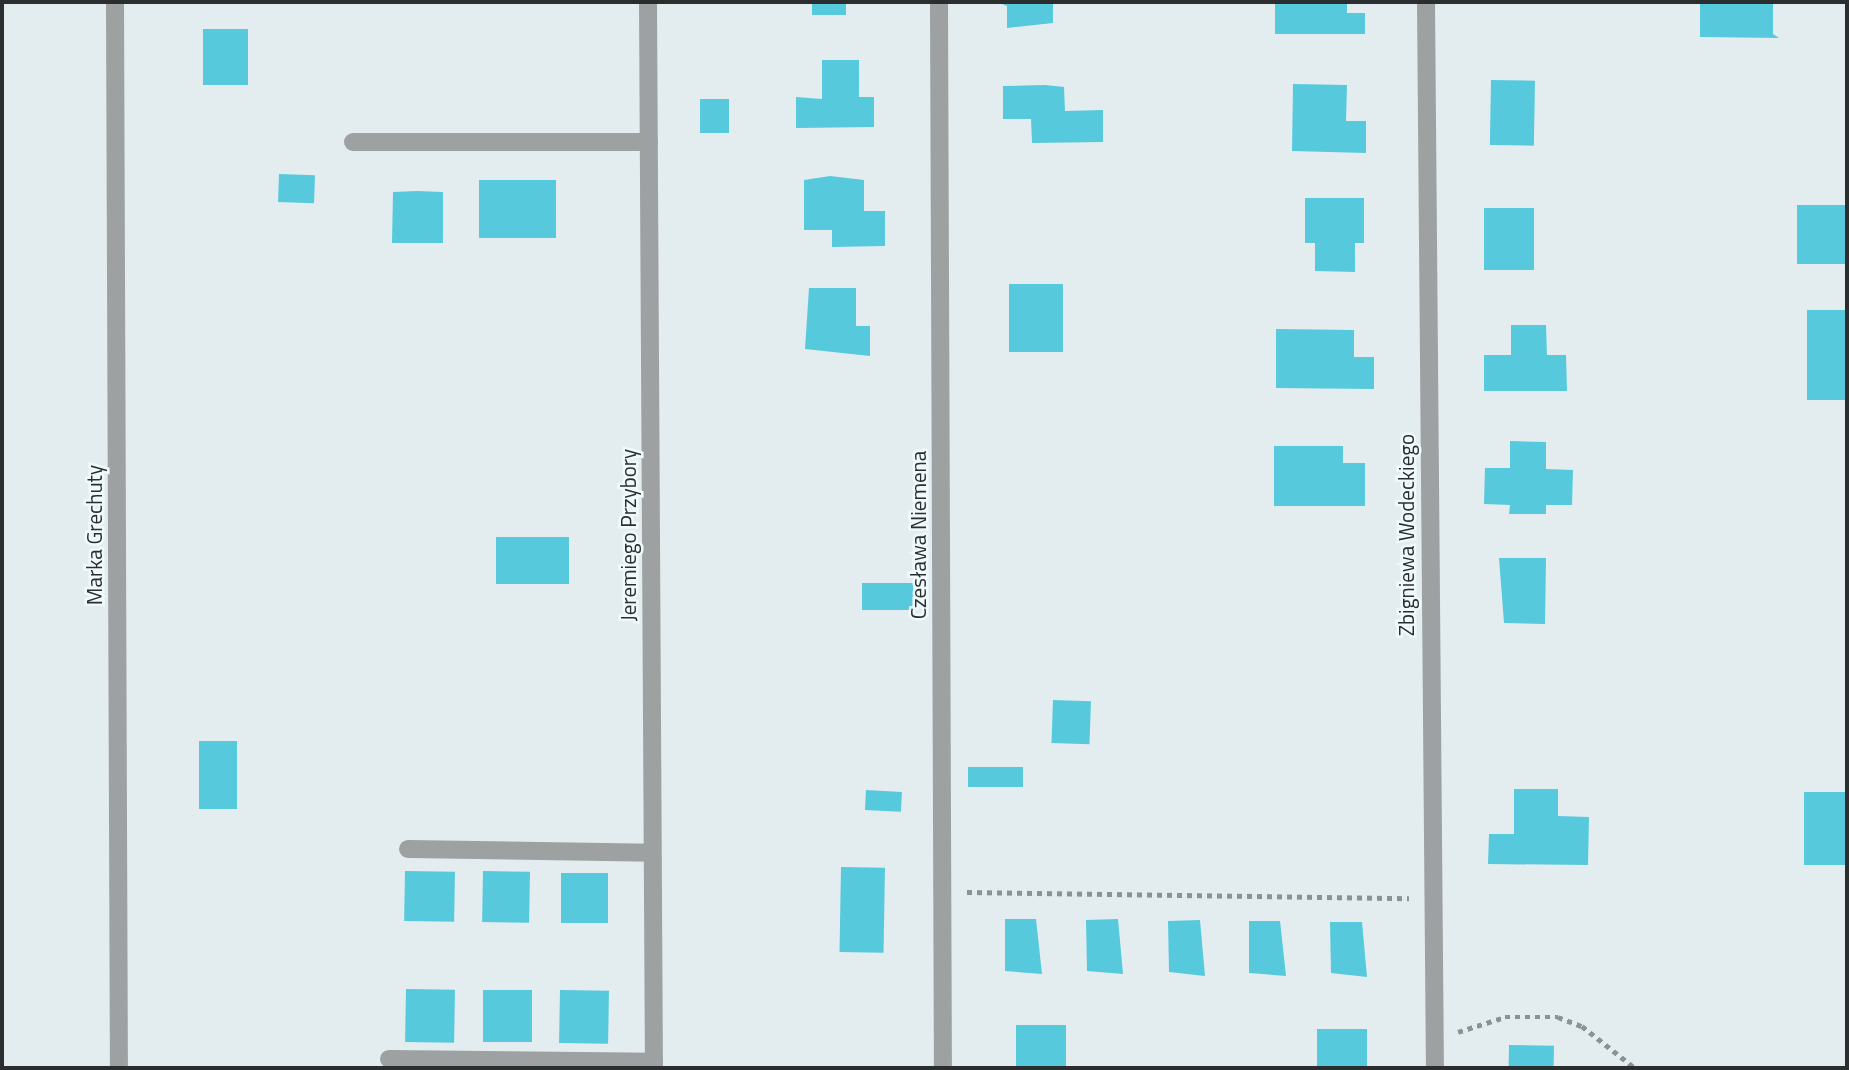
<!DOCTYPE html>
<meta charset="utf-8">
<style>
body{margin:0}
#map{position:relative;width:1849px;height:1070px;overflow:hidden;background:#e3edef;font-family:"Titillium Web",sans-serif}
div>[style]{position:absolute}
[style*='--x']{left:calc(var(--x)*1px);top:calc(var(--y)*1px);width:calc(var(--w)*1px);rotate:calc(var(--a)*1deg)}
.building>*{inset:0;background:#56c9dd;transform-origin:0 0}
.path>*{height:4.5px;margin-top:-2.25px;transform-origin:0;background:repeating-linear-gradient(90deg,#8b9293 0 5px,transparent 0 10px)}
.minor>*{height:18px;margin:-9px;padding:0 9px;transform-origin:9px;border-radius:9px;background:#9da1a2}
span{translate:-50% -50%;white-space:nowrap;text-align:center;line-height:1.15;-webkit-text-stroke:5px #f0fafc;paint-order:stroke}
.street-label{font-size:21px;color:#2a2e2e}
.frame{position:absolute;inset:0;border:4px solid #2a2e2e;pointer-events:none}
</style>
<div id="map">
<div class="building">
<div style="left:812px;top:2px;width:34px;height:13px"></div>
<div style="clip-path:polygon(997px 2px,1053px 2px,1053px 23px,1007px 28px,1007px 6px)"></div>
<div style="clip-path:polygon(1275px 2px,1347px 2px,1347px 13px,1365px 13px,1365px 34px,1275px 34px)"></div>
<div style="clip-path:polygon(1700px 2px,1773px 2px,1773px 34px,1779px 38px,1700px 37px)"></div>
<div style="left:203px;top:29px;width:45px;height:56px"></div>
<div style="clip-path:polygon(822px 60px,859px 60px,859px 97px,874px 97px,874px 127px,796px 128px,796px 97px,822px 99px)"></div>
<div style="left:1491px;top:80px;width:44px;height:65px;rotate:1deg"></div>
<div style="clip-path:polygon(1293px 84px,1347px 85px,1346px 121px,1366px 121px,1366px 153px,1292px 151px)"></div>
<div style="clip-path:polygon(1045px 85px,1064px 87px,1065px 111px,1103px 110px,1103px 142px,1032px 143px,1031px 119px,1003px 119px,1003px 86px)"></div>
<div style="left:700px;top:99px;width:29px;height:34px"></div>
<div style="left:279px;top:174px;width:36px;height:28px;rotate:2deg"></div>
<div style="clip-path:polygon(830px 176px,864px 180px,864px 211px,885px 211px,885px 246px,832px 247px,832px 230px,804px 230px,804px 180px)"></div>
<div style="left:556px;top:180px;width:58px;height:77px;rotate:90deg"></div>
<div style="clip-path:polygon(417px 191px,443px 192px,443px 243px,392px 243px,393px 192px)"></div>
<div style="clip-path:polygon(1305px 198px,1364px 198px,1364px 243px,1355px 243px,1355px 272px,1315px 271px,1315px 243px,1305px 243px)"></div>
<div style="left:1797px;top:205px;width:49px;height:59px"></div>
<div style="left:1484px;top:208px;width:50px;height:62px"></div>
<div style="left:1009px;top:284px;width:54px;height:68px"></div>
<div style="clip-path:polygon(809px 288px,856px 288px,856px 326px,870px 326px,870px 356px,805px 349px)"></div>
<div style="left:1807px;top:310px;width:40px;height:90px"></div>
<div style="clip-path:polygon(1511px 325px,1546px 325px,1547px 355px,1566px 355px,1567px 391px,1484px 391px,1484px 355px,1511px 355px)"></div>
<div style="clip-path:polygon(1276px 329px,1354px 330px,1354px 357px,1374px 357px,1374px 389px,1276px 388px)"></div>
<div style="clip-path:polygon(1510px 441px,1546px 442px,1546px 469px,1573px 470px,1572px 505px,1546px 505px,1546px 514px,1509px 514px,1510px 505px,1484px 504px,1485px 468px,1510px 468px)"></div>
<div style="clip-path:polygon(1274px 446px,1343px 446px,1343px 463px,1365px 463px,1365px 506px,1274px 506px)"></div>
<div style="left:496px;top:537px;width:73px;height:47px"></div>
<div style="clip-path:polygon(1499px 558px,1546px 558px,1545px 624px,1504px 623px)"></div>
<div style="left:913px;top:583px;width:27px;height:51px;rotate:90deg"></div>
<div style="left:1053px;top:700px;width:38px;height:43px;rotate:2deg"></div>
<div style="left:199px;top:741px;width:38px;height:68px"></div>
<div style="left:1023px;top:767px;width:20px;height:55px;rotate:90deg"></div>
<div style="clip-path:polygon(1514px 789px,1558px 789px,1558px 816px,1589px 817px,1588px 865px,1488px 864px,1489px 834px,1514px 834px)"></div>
<div style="left:866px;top:790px;width:36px;height:20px;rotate:3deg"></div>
<div style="left:1847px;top:792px;width:73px;height:43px;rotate:90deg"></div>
<div style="left:841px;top:867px;width:44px;height:85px;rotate:1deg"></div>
<div style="left:405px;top:871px;width:50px;height:50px;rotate:1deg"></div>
<div style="left:483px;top:871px;width:47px;height:51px;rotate:1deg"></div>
<div style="left:561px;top:873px;width:47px;height:50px"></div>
<div style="clip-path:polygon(1005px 919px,1036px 919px,1042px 974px,1005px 971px)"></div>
<div style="clip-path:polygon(1118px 919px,1123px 974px,1087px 971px,1086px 920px)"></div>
<div style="clip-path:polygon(1200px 920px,1205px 976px,1169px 972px,1168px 921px)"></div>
<div style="clip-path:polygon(1249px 921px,1280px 921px,1286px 976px,1249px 973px)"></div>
<div style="clip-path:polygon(1330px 922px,1362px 922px,1367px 977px,1331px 973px)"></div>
<div style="left:406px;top:989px;width:49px;height:53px;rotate:1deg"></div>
<div style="left:483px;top:990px;width:49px;height:52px"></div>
<div style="left:560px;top:990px;width:49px;height:53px;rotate:1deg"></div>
<div style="left:1016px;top:1025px;width:50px;height:43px"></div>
<div style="left:1317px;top:1029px;width:50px;height:39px"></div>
<div style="left:1509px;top:1045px;width:45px;height:23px;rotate:1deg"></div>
</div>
<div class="path">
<div style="--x:967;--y:892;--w:442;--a:0.8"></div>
<div style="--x:1458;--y:1032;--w:49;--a:-17.7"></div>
<div style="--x:1505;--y:1017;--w:53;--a:0"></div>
<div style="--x:1558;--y:1017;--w:26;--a:21"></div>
<div style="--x:1582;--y:1026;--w:68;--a:38.4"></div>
</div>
<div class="minor">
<div style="--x:115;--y:2;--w:1066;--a:89.79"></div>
<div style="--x:648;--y:2;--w:1066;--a:89.68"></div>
<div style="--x:939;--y:2;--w:1066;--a:89.79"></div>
<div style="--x:1426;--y:2;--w:1066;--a:89.52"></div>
<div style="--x:353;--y:142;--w:296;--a:0"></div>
<div style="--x:408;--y:849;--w:244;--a:0.9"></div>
<div style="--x:389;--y:1059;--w:265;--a:0.6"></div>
</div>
<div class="street-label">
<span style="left:94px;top:535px;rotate:-90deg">Marka Grechuty</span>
<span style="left:628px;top:535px;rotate:-90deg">Jeremiego Przybory</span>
<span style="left:918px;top:535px;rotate:-90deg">Czesława Niemena</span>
<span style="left:1406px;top:535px;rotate:-90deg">Zbigniewa Wodeckiego</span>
</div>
<div class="frame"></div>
</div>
